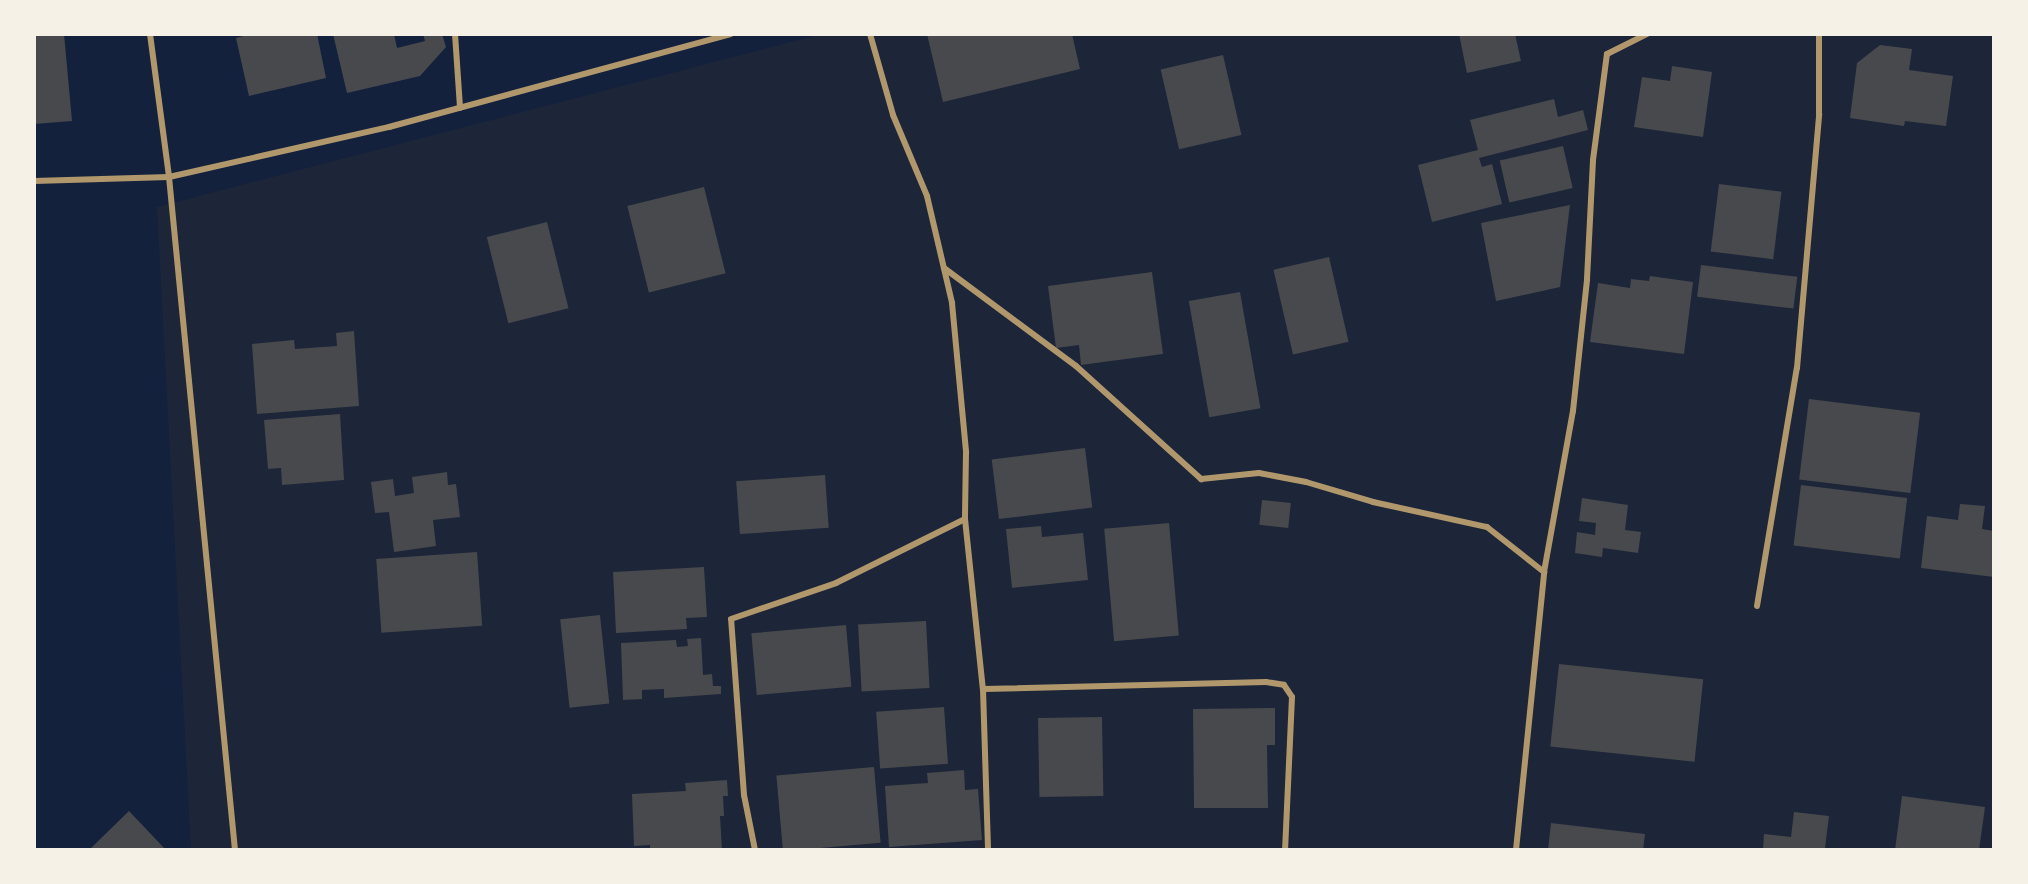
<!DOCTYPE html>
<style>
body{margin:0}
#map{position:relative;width:2028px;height:884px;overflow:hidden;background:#14213d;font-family:"Public Sans",sans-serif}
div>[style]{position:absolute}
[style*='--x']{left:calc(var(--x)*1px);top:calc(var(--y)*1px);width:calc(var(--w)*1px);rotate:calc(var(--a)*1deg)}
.green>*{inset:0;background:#1d2539}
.building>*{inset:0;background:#48494c;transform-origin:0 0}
.minor>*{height:6px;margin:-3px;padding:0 3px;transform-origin:3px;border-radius:3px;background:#b1986c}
span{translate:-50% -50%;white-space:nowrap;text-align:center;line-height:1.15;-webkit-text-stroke:6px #f6f1e7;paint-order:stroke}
.frame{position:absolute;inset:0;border:36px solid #f6f1e7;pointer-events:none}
</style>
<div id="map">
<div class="green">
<div style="clip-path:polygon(818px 35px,1993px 35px,1993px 849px,191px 849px,157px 207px)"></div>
</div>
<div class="building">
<div style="clip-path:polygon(64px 34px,72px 121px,34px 124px,34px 35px)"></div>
<div style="clip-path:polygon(251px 34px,317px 34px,326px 78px,249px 96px,236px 38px)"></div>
<div style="clip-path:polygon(333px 34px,394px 34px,397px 48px,425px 41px,423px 34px,442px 34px,446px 47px,420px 76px,347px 93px)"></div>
<div style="clip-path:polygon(927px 34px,1072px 34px,1080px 69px,943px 102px)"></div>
<div style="clip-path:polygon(1459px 34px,1515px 34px,1521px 61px,1467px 73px)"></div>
<div style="clip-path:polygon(1880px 45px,1912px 49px,1909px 70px,1953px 76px,1946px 126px,1905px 121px,1904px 126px,1850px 118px,1857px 63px)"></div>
<div style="left:1223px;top:55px;width:82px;height:64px;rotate:77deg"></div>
<div style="clip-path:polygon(1672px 66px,1712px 72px,1703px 137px,1634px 127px,1642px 77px,1670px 81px)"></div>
<div style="clip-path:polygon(1554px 99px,1558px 117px,1583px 110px,1588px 130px,1479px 158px,1482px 167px,1492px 164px,1502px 204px,1432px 222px,1418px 165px,1478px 150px,1470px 120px)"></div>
<div style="left:1563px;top:146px;width:43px;height:65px;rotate:77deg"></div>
<div style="left:1719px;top:184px;width:63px;height:68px;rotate:7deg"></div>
<div style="left:704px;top:187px;width:89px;height:79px;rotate:76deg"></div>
<div style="clip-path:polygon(1570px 205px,1560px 287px,1496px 301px,1481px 223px)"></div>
<div style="left:547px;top:222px;width:89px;height:62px;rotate:76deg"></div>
<div style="left:1329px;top:257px;width:87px;height:57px;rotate:77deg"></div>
<div style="left:1701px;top:265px;width:97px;height:32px;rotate:7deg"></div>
<div style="clip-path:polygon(1152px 272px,1163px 354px,1081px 365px,1079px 345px,1056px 348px,1048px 286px)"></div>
<div style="clip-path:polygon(1650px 276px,1693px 282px,1684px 354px,1590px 342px,1598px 283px,1630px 288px,1631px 279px,1649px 281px)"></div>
<div style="left:1240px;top:292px;width:118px;height:52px;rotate:80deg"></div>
<div style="clip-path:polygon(354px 331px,359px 406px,257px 414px,252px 344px,294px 340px,295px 349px,337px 346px,336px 333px)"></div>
<div style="left:1809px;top:399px;width:112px;height:81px;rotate:7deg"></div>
<div style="clip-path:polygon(340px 414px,344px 480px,282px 485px,281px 468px,268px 469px,264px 420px)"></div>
<div style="left:1085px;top:448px;width:60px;height:94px;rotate:83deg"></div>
<div style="clip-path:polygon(447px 472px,448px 485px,456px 484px,460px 517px,433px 520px,436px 546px,394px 552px,389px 512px,375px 513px,371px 482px,393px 479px,395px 496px,414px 493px,412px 477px)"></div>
<div style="left:825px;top:475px;width:53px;height:89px;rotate:86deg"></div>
<div style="left:1801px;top:485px;width:107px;height:61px;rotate:7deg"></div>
<div style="clip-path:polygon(1582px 498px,1628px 505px,1625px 530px,1641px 532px,1638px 553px,1603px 548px,1602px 557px,1575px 553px,1577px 532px,1595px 535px,1596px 523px,1579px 521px)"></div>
<div style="left:1262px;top:500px;width:29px;height:25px;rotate:6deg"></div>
<div style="clip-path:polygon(1960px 504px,1985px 506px,1982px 529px,1994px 531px,1994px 577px,1921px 568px,1927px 516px,1958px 520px)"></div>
<div style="left:1169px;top:523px;width:113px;height:65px;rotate:85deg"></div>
<div style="clip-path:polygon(1041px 526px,1042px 537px,1083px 533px,1088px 580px,1012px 588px,1006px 529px)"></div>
<div style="left:477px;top:552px;width:74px;height:101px;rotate:86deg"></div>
<div style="clip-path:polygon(704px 567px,707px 617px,686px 618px,687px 629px,616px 633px,613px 572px)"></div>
<div style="left:600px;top:615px;width:89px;height:40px;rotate:84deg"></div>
<div style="left:926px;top:621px;width:67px;height:68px;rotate:87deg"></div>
<div style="left:846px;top:625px;width:62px;height:95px;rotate:85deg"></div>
<div style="clip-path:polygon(701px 638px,703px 675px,712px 674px,713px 686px,721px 686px,721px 694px,664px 698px,664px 689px,642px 690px,642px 699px,623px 700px,621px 643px,676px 640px,677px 647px,688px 646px,687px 639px)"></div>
<div style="left:1559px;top:664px;width:145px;height:83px;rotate:6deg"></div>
<div style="left:944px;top:707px;width:57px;height:68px;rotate:86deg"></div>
<div style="clip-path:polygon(1275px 708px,1275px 745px,1267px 745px,1268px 808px,1194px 808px,1193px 709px)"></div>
<div style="left:1102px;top:717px;width:79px;height:64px;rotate:89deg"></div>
<div style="left:874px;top:767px;width:76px;height:98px;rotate:85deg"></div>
<div style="clip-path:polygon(964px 770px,965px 790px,978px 789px,982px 840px,889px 847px,885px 786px,928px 783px,927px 773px)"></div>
<div style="clip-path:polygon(727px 780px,728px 796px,723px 796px,724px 816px,720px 816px,722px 850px,650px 850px,650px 845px,634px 846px,632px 794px,686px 791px,685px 783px)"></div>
<div style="clip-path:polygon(1902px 796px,1985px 807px,1979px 850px,1895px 850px)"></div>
<div style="clip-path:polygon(129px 811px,166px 850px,89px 850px)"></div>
<div style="clip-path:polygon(1794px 812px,1829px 816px,1825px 848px,1763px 850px,1764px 834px,1791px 837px)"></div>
<div style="clip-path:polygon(1551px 823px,1645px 834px,1643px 850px,1548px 850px)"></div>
</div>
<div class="minor">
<div style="--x:150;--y:34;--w:144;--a:82.4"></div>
<div style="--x:169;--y:177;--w:676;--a:84.4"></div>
<div style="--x:455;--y:34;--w:74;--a:86.1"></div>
<div style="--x:870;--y:34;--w:84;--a:74.1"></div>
<div style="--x:893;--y:115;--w:88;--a:67.2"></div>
<div style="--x:927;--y:196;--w:110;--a:76.8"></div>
<div style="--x:952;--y:303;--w:150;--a:84.6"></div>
<div style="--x:966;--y:452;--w:67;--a:90.9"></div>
<div style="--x:965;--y:519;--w:171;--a:84"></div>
<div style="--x:983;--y:689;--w:161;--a:88.2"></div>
<div style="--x:34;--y:181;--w:135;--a:-1.7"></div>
<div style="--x:169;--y:177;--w:226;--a:-12.8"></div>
<div style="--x:389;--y:127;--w:354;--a:-15.2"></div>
<div style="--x:944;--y:268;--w:164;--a:36.6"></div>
<div style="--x:1076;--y:366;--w:169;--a:42.1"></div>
<div style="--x:1201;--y:479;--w:58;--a:-5.9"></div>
<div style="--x:1259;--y:473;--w:48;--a:10.8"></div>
<div style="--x:1306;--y:482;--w:70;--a:16.6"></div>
<div style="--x:1373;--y:502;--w:117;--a:12.4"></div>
<div style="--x:1487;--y:527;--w:73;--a:38.3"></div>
<div style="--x:1757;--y:606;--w:241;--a:-80.5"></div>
<div style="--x:1797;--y:368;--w:255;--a:-85"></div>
<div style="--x:1819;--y:114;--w:80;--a:-90"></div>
<div style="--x:983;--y:689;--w:283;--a:-1.4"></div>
<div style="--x:1266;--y:682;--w:18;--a:9"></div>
<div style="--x:1284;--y:685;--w:14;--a:56"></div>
<div style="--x:1292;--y:697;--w:153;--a:92.6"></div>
<div style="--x:755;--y:850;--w:56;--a:-101.3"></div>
<div style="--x:744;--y:795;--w:176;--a:-94.2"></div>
<div style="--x:731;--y:619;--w:111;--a:-18.9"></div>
<div style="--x:836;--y:583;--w:144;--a:-26.4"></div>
<div style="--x:1516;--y:850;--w:279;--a:-84.2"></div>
<div style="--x:1544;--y:572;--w:164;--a:-79.8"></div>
<div style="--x:1573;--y:411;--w:133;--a:-83.9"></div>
<div style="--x:1587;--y:279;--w:119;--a:-87.1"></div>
<div style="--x:1593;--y:160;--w:107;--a:-82.5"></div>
<div style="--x:1607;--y:54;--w:45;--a:-26.6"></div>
</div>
<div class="frame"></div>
</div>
